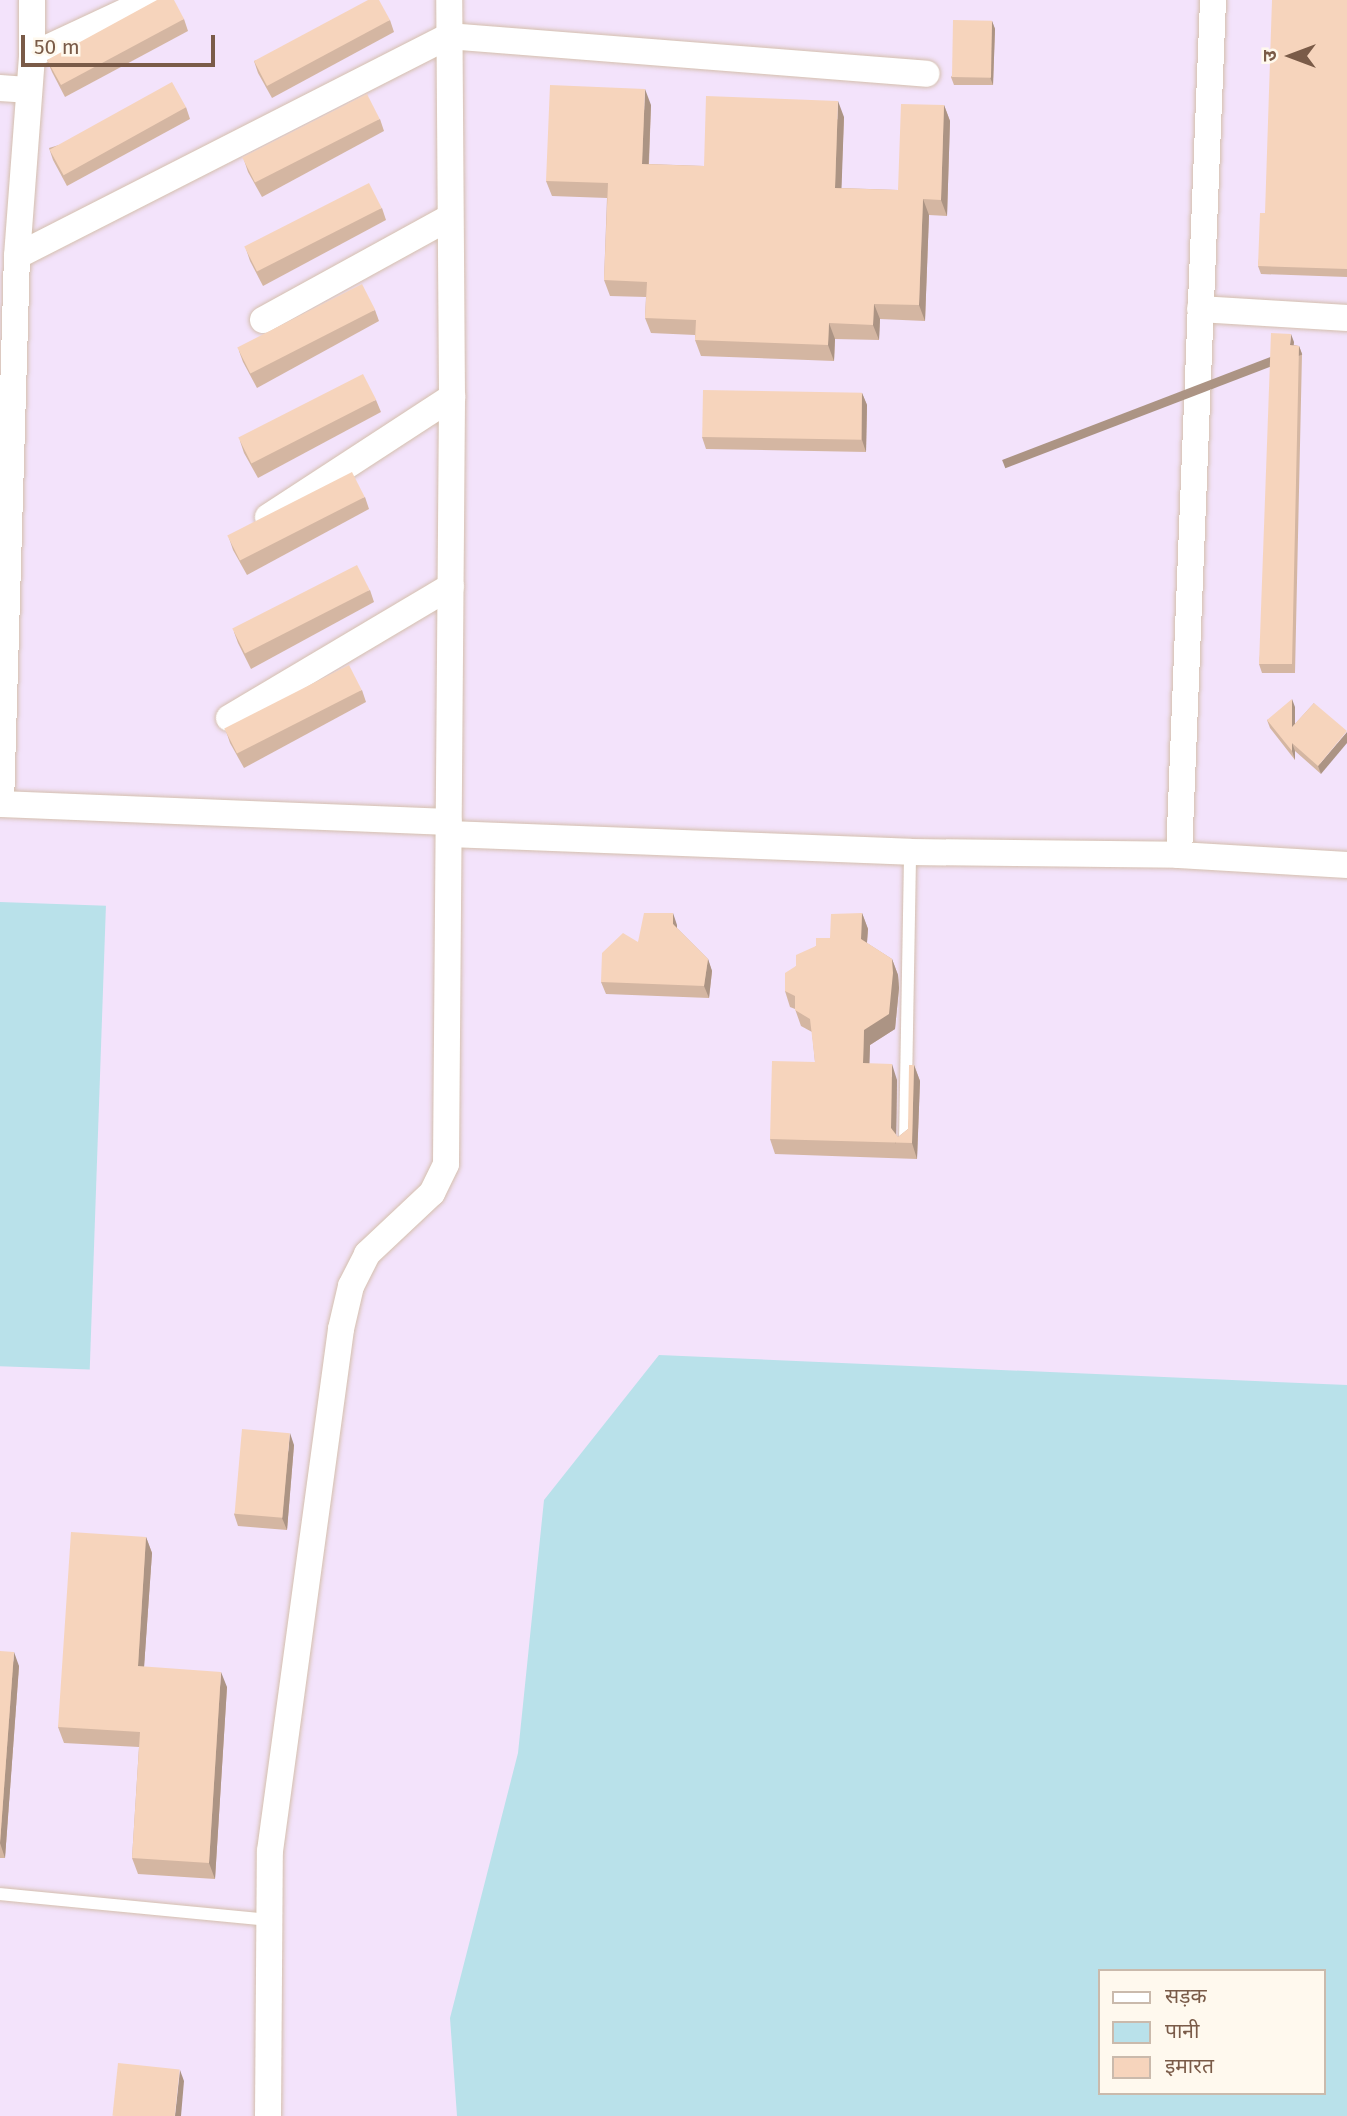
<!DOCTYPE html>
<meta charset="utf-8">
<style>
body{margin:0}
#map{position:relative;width:1347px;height:2116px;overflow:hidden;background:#fef5e6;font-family:"Fira Sans","Noto Sans Devanagari",sans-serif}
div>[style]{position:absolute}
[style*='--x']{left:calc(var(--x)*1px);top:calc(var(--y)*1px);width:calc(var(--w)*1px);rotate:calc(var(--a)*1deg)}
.education>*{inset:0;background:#f3e3fb}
.water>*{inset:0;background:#b9e1ea;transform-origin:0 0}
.roads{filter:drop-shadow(0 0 2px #d4bfad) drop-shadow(0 0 2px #d4bfad)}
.lane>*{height:12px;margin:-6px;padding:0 6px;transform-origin:6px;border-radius:6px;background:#fff}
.street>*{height:26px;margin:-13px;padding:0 13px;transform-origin:13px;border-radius:13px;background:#fff}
.wall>*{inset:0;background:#d4b6a2}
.shaded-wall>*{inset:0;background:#ac9484;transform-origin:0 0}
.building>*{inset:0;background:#f6d4bc;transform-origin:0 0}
span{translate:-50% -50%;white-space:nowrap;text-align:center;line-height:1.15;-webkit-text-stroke:7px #fff9ee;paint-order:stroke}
.legend{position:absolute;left:1098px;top:1969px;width:228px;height:126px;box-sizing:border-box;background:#fff9ee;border:2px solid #cabaac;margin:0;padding:9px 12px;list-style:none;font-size:21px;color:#7a5b48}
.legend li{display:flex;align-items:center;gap:14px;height:35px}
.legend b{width:35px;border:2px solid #cabaac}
.north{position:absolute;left:1256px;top:21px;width:70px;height:70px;-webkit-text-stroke:5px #fff9ee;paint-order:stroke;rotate:270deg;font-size:19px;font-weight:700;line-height:28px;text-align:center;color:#7a5b48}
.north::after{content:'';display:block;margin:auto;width:24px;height:32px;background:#7a5b48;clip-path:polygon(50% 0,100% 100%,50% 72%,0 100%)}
.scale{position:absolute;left:21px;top:35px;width:194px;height:32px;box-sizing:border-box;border:4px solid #7a5b48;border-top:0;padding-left:9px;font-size:21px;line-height:24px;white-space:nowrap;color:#7a5b48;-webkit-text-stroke:5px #fff9ee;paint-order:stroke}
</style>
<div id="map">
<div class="education">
<div style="clip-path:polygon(evenodd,0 0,1347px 0,1347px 2116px,0 2116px,0 0,1100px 1971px,1324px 1971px,1324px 2093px,1100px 2093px,1100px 1971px)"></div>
</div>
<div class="water">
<div style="left:0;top:902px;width:106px;height:464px;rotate:2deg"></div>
<div style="clip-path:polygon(evenodd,659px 1355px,1347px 1385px,1347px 2116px,457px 2116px,450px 2018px,518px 1753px,544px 1500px,659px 1355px,1100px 1971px,1324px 1971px,1324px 2093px,1100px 2093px,1100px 1971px)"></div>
</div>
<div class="roads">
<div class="lane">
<div style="--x:905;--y:1144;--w:292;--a:-89"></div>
<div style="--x:0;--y:1894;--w:270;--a:5.5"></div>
</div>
<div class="street">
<div style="--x:32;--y:55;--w:130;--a:-25"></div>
<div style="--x:0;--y:88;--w:27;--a:4"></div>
<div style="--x:17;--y:256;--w:484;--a:-27"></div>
<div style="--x:448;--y:36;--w:480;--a:4.5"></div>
<div style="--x:1200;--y:309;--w:147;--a:3.5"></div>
<div style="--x:263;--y:320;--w:213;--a:-28.8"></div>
<div style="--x:268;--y:517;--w:220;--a:-33.1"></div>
<div style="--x:229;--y:718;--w:258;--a:-30.7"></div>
<div style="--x:0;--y:804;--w:449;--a:2.3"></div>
<div style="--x:1;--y:804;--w:548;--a:-88.33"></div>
<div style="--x:17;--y:256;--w:202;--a:-85.7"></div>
<div style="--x:32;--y:55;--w:55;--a:-90"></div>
<div style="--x:449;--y:834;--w:461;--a:2.2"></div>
<div style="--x:910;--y:852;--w:269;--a:0.6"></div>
<div style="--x:1179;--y:855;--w:168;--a:3.4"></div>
<div style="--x:1179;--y:855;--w:856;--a:-87.72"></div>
<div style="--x:268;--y:2116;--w:265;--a:-89.6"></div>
<div style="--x:270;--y:1851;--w:527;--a:-82.25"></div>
<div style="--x:341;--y:1329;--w:44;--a:-76.9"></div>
<div style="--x:351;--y:1286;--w:36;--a:-63"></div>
<div style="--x:367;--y:1254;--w:89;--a:-43.2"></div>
<div style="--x:432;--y:1193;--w:32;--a:-64"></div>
<div style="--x:446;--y:1164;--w:767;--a:-89.55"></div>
<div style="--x:452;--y:397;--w:397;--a:-90.4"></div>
</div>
</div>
<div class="wall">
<div style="clip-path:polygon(1347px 0,1347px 277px,1261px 274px,1258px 266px,1265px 213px)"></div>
<div style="clip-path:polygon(184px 19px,188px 31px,65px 97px,52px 72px,47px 60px)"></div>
<div style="clip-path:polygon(390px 20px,394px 32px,272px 98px,258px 73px,254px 61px)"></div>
<div style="clip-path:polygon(992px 21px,995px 29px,993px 85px,954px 85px,951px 77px)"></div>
<div style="clip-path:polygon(651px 105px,649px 164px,704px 166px,844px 117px,841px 188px,898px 190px,944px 105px,950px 121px,947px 216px,929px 215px,925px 321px,880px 319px,879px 340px,835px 339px,834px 361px,701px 356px,695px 340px,695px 335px,651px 333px,645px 318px,646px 297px,610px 296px,604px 280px,607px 198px,552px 196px,546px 181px)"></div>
<div style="clip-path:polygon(186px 107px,190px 119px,67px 186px,53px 160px,49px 148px)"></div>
<div style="clip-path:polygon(380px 119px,384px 131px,262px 197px,248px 172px,244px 160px)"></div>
<div style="clip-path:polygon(382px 208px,386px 220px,263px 286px,250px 261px,246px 249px)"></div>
<div style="clip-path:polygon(375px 310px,379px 321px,257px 388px,243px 362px,239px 351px)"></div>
<div style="clip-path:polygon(1294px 342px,1294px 345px,1299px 346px,1302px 354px,1295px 673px,1262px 673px,1259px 664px)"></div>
<div style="clip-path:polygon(862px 393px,867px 405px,866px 452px,706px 449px,702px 437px)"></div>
<div style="clip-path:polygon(376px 400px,381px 412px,258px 478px,244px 453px,240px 441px)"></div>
<div style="clip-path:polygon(365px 497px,369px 509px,247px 575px,233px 550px,229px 538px)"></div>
<div style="clip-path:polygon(370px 590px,374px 602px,251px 669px,238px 643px,234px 632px)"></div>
<div style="clip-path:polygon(362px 690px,366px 702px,244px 768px,230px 743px,226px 731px)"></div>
<div style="clip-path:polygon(1314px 703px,1321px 774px,1295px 751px,1295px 760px,1270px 728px,1267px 720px,1295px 707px,1295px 724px)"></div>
<div style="clip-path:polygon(862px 913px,868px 929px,867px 943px,892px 959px,898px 975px,899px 988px,895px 1029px,870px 1045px,869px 1064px,897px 1080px,896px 1135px,898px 1137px,908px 1129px,914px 1065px,920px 1081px,917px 1159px,775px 1154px,770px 1139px,815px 1062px,812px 1032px,801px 1026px,795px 1009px,790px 1007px,785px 991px,796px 966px,816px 946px,830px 938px)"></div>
<div style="clip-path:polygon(677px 925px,677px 928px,708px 959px,712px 971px,709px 998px,606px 994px,601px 982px,638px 942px)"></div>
<div style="clip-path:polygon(294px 1445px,287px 1530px,238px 1526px,234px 1514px)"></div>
<div style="clip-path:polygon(146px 1537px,152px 1553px,144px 1667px,227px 1687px,215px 1879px,138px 1874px,132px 1858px,139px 1747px,64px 1743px,58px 1727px)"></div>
<div style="clip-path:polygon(0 1651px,19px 1666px,5px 1858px,0 1858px)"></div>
</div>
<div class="shaded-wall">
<div style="clip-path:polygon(992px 21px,995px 29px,993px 85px,990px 77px)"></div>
<div style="clip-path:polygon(645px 89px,651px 105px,648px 179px,642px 164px)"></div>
<div style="clip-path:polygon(838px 101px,844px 117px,841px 203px,835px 188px)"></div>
<div style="clip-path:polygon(944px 105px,950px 121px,947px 216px,941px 200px)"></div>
<div style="clip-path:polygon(923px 199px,929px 215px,925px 321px,919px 305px)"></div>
<div style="clip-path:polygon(874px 304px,880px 319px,879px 340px,873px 325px)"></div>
<div style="clip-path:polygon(829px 323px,835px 339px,834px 361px,828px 345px)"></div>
<div style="clip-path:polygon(1291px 334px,1294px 342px,1293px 353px,1290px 345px)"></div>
<div style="left:1299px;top:346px;width:9px;height:318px;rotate:69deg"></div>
<div style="clip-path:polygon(862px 393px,867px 405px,866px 452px,862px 440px)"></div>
<div style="clip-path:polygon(1292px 699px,1295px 707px,1295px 735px,1292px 727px)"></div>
<div style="clip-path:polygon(1347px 732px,1347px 743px,1321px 774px,1318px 766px)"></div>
<div style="clip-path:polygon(1292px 743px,1295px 751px,1295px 760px,1292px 751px)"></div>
<div style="clip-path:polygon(673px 913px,677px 925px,677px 936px,673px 924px)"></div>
<div style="clip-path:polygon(862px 913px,868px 929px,866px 954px,861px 939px)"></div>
<div style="clip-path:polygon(708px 959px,712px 971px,709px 998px,704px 986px)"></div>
<div style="clip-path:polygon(892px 959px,898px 975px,899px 988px,895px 1029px,870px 1045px,869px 1079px,863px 1063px,864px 1030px)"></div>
<div style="clip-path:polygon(892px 1064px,897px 1080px,896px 1144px,891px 1128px)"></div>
<div style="clip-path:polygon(914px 1065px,920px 1081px,917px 1159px,912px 1143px)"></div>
<div style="clip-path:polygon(290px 1433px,294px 1445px,287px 1530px,282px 1518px)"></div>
<div style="clip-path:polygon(146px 1537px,152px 1553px,143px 1682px,138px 1666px)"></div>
<div style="clip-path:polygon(14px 1652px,19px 1666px,5px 1858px,0 1843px)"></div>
<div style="clip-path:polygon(221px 1672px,227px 1687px,215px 1879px,209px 1863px)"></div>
<div style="clip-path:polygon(180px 2070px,184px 2081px,181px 2116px,175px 2116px)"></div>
</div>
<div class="building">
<div style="clip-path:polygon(157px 0,174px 0,184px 19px,61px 85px,47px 60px)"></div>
<div style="clip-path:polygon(368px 0,379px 0,390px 20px,267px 86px,254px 61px)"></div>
<div style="clip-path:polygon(1272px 0,1347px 0,1347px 269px,1258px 266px,1260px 213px,1265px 213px)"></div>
<div style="left:953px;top:20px;width:39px;height:57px;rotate:1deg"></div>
<div style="left:172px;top:82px;width:29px;height:140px;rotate:61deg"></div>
<div style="clip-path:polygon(550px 85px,645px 89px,642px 164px,704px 166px,706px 96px,838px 101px,835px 188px,898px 190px,901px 104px,944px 105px,941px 200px,923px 199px,919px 305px,874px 304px,873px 325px,829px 323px,828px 345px,695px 340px,696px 320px,645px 318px,647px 282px,604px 280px,608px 183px,546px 181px)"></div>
<div style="left:367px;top:94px;width:28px;height:140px;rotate:63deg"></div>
<div style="left:369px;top:183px;width:28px;height:140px;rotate:63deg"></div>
<div style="left:362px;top:284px;width:29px;height:140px;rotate:63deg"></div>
<div style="clip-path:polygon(1271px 333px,1291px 334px,1290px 345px,1299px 346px,1292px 664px,1259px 664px)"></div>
<div style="left:363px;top:374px;width:29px;height:140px;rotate:63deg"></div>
<div style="left:703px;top:390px;width:159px;height:47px;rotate:1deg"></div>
<div style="left:352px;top:472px;width:28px;height:140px;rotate:63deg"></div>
<div style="left:357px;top:565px;width:28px;height:140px;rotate:63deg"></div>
<div style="left:349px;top:665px;width:28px;height:140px;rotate:63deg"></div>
<div style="clip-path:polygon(1292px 699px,1292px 727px,1314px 703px,1347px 731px,1318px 766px,1292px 743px,1292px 751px,1267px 720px)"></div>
<div style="clip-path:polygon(644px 913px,673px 913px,673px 924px,708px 959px,704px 986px,601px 982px,602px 953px,623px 933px,638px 942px)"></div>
<div style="clip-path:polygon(862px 913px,861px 939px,892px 959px,893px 973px,889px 1014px,864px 1030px,863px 1063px,892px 1064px,891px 1128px,898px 1137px,908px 1129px,909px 1065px,914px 1065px,912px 1143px,770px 1139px,772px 1061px,815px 1062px,810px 1019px,795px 1010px,795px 996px,785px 991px,785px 973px,796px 966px,796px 955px,816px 946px,816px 938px,830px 938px,831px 914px)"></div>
<div style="left:242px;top:1429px;width:48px;height:85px;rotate:5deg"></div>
<div style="clip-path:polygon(71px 1532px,146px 1537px,138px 1666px,221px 1672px,209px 1863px,132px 1858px,140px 1732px,58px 1727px)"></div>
<div style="clip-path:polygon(0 1651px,14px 1652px,0 1843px)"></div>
<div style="left:118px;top:2063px;width:62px;height:53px;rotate:6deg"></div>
</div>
<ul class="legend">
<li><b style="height:9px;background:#fff"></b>सड़क</li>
<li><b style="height:19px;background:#b9e1ea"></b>पानी</li>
<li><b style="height:19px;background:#f6d4bc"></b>इमारत</li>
</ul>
<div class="north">उ</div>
<div class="scale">50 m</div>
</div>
